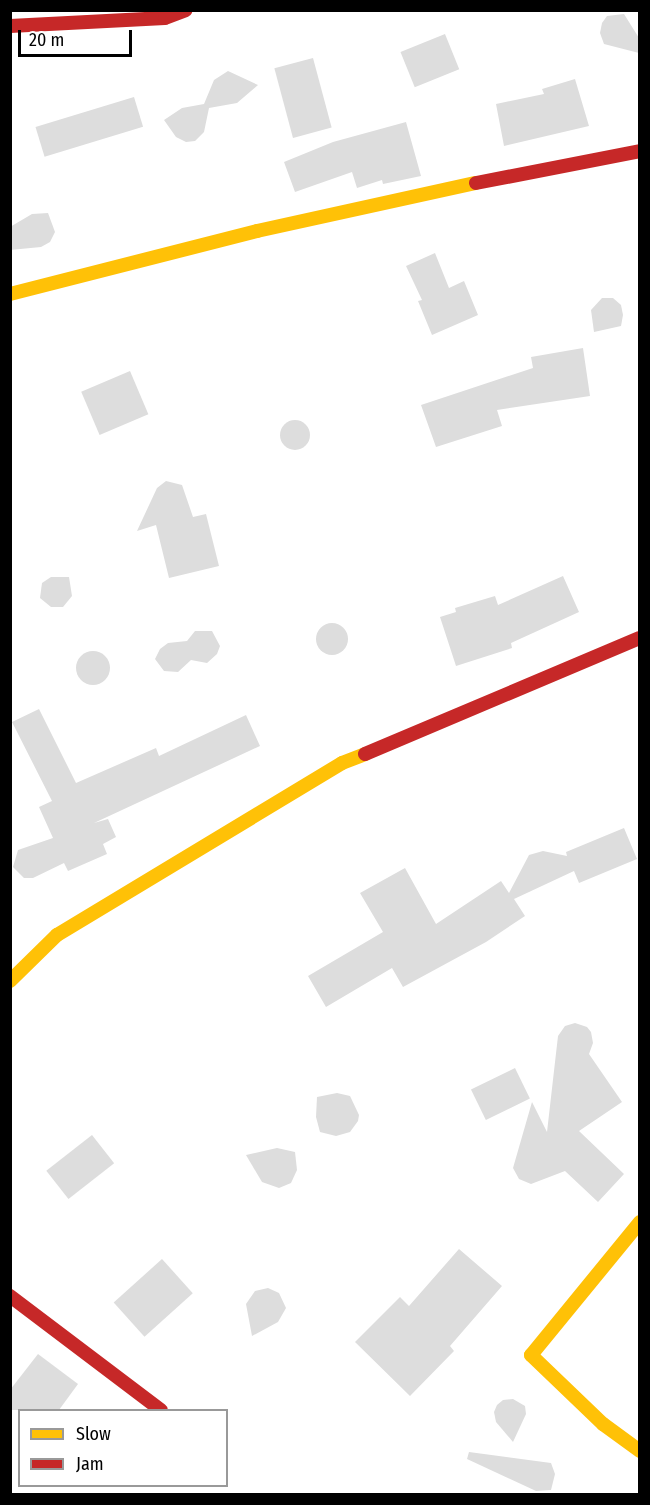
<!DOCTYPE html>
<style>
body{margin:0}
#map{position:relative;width:650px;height:1505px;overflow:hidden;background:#fff;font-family:"Fira Sans Condensed",sans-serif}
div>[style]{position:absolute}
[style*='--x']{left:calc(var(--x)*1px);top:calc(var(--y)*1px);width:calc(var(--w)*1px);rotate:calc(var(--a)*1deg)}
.building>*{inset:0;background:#ddd;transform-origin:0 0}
.round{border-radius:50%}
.slow>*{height:14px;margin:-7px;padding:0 7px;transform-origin:7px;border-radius:7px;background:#ffc107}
.jam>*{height:14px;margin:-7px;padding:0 7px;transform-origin:7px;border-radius:7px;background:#c62828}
span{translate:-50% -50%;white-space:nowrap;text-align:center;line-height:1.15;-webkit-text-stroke:4.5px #fff;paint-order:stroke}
.frame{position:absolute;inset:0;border:12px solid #000;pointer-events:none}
.legend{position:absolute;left:18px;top:1409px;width:210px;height:78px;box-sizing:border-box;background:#fff;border:2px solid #999;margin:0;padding:8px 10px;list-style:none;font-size:18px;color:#000}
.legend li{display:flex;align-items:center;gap:12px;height:30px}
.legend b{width:30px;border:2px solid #999}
.scale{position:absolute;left:18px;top:30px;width:114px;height:27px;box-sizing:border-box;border:3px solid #000;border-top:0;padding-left:8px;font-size:18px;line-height:21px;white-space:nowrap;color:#000;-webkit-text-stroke:4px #fff;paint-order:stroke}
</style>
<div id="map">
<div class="building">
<div style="clip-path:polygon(624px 14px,639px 38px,639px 53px,604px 44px,600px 33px,602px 23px,607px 16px)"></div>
<div style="left:445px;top:34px;width:38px;height:48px;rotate:68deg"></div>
<div style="left:313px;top:58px;width:72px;height:40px;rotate:75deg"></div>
<div style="clip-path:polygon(228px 71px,258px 85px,237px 103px,209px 108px,204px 132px,195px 141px,186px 142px,176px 137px,164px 120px,182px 108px,204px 104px,214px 80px)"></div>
<div style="clip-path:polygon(575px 79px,589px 126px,504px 146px,496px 104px,544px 94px,542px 89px)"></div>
<div style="left:134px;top:97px;width:31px;height:103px;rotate:73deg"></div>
<div style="clip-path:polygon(406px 122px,421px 176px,383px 184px,382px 180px,357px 188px,352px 172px,295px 192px,284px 162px,333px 142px)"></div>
<div style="clip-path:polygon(48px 213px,55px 232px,50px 242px,41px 247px,10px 250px,10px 227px,32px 214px)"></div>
<div style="clip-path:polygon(435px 253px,449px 288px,464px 281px,478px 315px,432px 335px,418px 301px,422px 300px,406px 266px)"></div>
<div style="clip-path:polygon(602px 298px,613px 298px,621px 305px,623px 315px,621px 326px,594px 332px,591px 310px)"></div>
<div style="clip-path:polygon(583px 348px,590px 396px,497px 410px,502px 426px,436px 447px,421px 405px,533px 368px,531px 357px)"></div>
<div style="left:130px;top:371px;width:47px;height:53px;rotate:67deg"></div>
<div class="round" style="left:280px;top:420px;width:30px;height:30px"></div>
<div style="clip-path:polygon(166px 481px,182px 485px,193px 517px,206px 514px,219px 566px,169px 578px,156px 525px,137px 531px,157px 488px)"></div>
<div style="clip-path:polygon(563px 576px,579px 612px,511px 643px,512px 648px,456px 666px,440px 617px,456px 612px,455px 608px,495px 596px,498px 605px)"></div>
<div style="clip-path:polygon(51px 577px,69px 577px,72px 596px,63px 607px,51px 607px,40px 598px,42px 583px)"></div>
<div class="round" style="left:316px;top:623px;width:32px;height:32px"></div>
<div style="clip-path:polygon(195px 631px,212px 631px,220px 646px,217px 654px,207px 663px,191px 660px,178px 672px,164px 671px,155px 659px,160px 649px,168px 643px,187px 641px)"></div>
<div class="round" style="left:76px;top:651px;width:34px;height:34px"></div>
<div style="clip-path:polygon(39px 709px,76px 783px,156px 748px,159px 756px,246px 715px,260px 746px,94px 823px,108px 819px,116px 837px,103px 844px,107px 854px,68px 871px,64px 863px,33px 878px,24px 878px,13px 867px,18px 850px,53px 838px,39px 807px,52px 801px,12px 722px)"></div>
<div style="clip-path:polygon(624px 828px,637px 859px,579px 883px,574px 871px,514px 899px,525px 916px,486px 942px,403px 987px,392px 968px,326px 1007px,308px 976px,383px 932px,360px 893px,405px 868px,436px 924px,501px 881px,509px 893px,529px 855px,543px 851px,567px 856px,566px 852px)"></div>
<div style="clip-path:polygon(575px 1023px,587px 1027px,591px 1032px,593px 1043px,589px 1054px,622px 1102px,579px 1131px,624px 1174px,598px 1202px,565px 1171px,531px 1184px,519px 1179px,513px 1168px,532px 1102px,547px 1132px,558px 1036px,565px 1026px)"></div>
<div style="left:515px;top:1068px;width:34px;height:49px;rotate:64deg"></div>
<div style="clip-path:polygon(337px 1093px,350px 1096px,359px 1115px,358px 1121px,350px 1132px,336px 1136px,320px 1132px,316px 1117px,317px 1097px)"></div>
<div style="left:92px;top:1135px;width:36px;height:58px;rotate:52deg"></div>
<div style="clip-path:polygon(277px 1148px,295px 1152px,297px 1170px,291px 1183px,279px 1188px,262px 1182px,246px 1155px)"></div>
<div style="clip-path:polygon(459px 1249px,502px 1286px,450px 1346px,454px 1351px,410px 1396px,355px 1342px,400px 1297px,409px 1306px)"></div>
<div style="left:162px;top:1259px;width:46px;height:65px;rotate:48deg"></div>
<div style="clip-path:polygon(268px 1288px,279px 1293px,286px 1308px,278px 1322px,252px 1336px,246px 1304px,255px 1291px)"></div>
<div style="clip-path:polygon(38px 1354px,78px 1384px,59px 1410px,10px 1410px,10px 1390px)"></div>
<div style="clip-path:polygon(513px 1399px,525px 1406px,526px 1414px,513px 1442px,496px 1422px,494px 1412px,497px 1405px,503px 1400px)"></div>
<div style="clip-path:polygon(469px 1452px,551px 1463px,555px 1474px,551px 1490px,536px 1491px,467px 1459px)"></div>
</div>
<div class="slow">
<div style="--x:10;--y:294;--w:255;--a:-14.3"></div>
<div style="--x:257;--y:231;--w:224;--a:-12.4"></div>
<div style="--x:10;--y:981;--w:66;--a:-44.4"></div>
<div style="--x:57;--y:935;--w:333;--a:-31.1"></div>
<div style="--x:342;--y:763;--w:25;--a:-21"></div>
<div style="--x:640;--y:1222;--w:172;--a:129.3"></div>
<div style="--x:531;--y:1355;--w:100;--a:43.8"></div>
<div style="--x:603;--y:1424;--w:46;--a:36.1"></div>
</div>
<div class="jam">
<div style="--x:10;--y:26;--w:155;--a:-3"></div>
<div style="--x:165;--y:18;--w:22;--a:-21"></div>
<div style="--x:476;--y:183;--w:167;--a:-11"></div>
<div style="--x:365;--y:754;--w:298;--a:-22.9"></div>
<div style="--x:10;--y:1296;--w:189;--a:37.1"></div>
</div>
<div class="frame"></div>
<ul class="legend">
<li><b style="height:8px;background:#ffc107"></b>Slow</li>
<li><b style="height:8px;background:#c62828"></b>Jam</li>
</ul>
<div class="scale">20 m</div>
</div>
